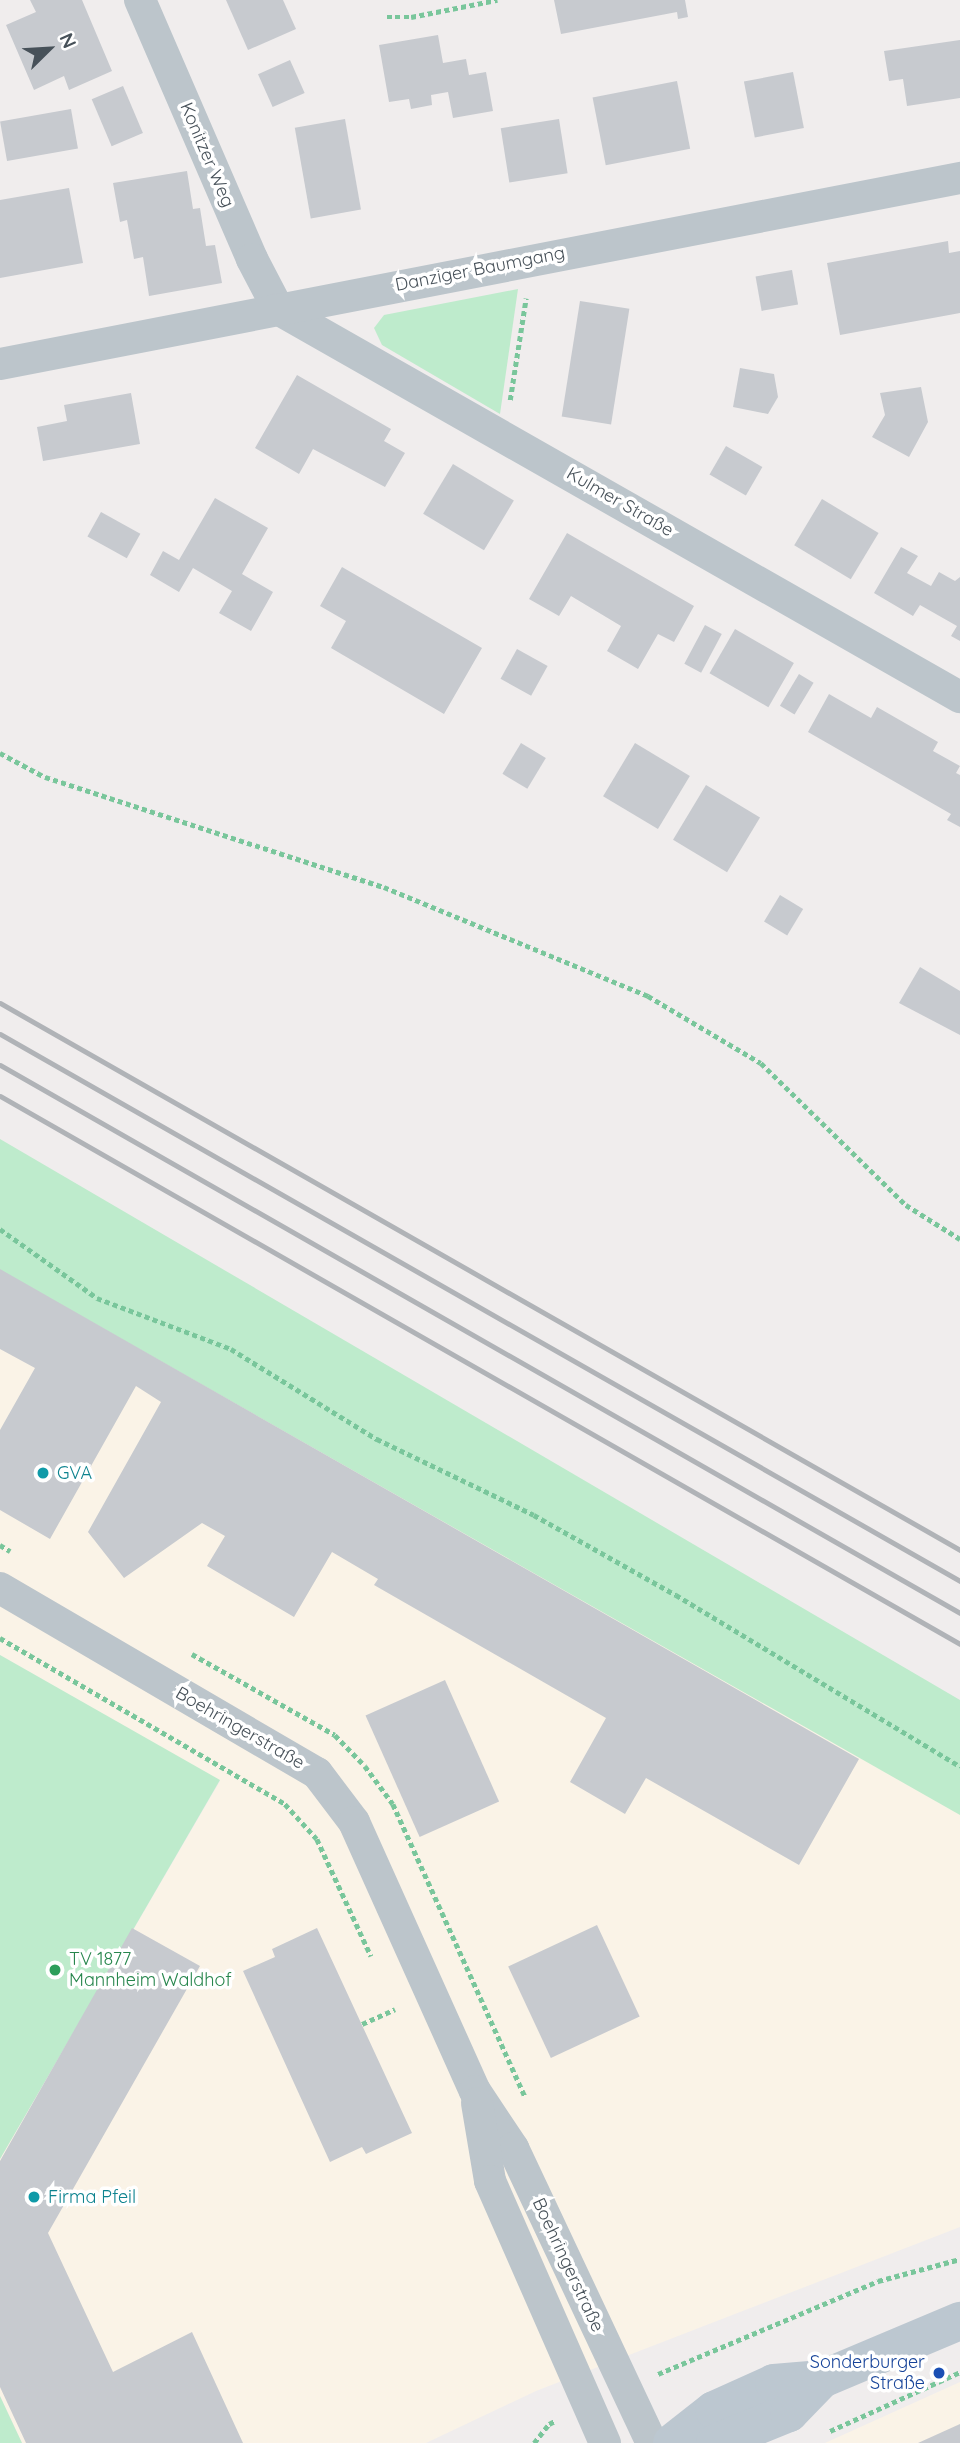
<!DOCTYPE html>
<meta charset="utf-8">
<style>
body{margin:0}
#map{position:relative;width:960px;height:2443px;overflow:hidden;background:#f0eded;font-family:Quicksand,sans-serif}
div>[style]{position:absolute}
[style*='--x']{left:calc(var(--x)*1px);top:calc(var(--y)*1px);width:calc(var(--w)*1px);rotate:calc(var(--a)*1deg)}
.commercial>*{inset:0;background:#faf3e7}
.green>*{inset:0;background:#beebcc}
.building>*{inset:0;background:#c7cacf;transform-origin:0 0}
.path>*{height:4.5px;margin-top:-2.25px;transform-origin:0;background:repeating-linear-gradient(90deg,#79c69b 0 5px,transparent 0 8.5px)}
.street>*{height:32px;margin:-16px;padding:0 16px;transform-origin:16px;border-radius:16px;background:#bcc5cb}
.secondary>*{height:38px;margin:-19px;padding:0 19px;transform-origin:19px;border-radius:19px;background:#bcc7d0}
.rail>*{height:5px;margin:-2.5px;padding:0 2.5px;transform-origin:2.5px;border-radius:2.5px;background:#b0b3b7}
.dots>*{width:19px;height:19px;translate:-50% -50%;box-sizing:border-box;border:4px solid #fff;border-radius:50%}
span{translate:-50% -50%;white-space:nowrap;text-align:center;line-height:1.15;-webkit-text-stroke:7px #fff;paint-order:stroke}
.street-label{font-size:18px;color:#475159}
.culture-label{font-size:18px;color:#0d838f}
.left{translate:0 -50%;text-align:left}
.leisure-label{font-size:18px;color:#27864d}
.transit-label{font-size:18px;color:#164399}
.right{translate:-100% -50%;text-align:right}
.north{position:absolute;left:14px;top:14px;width:70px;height:70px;-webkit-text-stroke:5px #fff;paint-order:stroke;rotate:66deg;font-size:19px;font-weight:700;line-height:28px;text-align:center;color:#475159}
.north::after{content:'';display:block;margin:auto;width:24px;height:32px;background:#475159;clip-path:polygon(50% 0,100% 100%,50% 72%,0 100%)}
</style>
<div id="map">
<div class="commercial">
<div style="clip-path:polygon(0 1159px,960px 1704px,960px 2227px,536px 2391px,426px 2443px,22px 2443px,0 2396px,0 2159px,220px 1781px,0 1655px)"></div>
<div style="clip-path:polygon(960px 2382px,960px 2443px,825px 2443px)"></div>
</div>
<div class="green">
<div style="clip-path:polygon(518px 289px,500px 414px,382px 345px,374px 328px,384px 315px)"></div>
<div style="clip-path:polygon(0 1139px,960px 1700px,960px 1815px,0 1270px)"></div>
<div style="clip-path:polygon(0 1655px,220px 1780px,0 2159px)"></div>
<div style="clip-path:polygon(0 2396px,22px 2443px,0 2443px)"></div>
</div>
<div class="building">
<div style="clip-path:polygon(30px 0,82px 0,112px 71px,69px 90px,64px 76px,34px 90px,6px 25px,36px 12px)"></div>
<div style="clip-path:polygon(226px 0,283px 0,296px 29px,248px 50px)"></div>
<div style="clip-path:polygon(554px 0,685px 0,688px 17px,678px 19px,677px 12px,561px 34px)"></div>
<div style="clip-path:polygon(438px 35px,443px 63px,466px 59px,469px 75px,486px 72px,493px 111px,453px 118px,448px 92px,431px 95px,432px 105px,411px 109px,409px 99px,389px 102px,379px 45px)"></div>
<div style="clip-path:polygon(960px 40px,960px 98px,907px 106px,903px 79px,889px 81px,884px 51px)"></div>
<div style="left:290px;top:60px;width:36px;height:35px;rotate:66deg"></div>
<div style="left:793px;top:72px;width:57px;height:50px;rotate:79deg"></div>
<div style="left:677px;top:81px;width:69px;height:86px;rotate:79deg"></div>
<div style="left:123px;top:86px;width:51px;height:34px;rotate:67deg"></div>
<div style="left:71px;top:109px;width:40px;height:72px;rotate:80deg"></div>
<div style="left:345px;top:119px;width:92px;height:51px;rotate:80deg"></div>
<div style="left:559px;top:119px;width:55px;height:59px;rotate:81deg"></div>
<div style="clip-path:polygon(187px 171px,193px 209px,200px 208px,206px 246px,215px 245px,222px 283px,149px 296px,143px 257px,134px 259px,127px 220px,120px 222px,113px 183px)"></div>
<div style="clip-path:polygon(69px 188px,83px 263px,0 278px,0 200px)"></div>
<div style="clip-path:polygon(948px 241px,949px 253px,960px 251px,960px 313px,840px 335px,827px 263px)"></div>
<div style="left:792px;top:270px;width:35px;height:37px;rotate:80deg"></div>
<div style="left:580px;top:301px;width:50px;height:117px;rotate:9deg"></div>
<div style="clip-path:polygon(740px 368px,774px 374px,778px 397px,768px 414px,733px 407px)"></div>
<div style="clip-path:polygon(297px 375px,391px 429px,384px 441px,405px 453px,385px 487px,313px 449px,299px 474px,255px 448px)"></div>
<div style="clip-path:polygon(921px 387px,928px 422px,909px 457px,872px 437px,885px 415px,880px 393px)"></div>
<div style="clip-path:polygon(131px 393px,140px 444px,43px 461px,37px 427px,67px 421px,64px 405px)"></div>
<div style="left:726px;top:446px;width:42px;height:33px;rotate:30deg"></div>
<div style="left:453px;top:464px;width:71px;height:58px;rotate:31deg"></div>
<div style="clip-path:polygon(215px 498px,268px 528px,242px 574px,273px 592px,251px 631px,219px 613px,232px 591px,193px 568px,179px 592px,150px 575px,163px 551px,179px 560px)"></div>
<div style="left:822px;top:499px;width:66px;height:54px;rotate:31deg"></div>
<div style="left:101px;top:512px;width:45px;height:28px;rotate:29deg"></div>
<div style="clip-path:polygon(567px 533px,694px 606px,674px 642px,658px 634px,638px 669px,607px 651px,621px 626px,571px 596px,559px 616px,529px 599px)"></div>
<div style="clip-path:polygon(901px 547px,918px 556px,907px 573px,931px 586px,939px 572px,955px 581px,960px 577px,960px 641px,951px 636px,957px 626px,920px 605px,913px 616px,874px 593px)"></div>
<div style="clip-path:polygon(342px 567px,482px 648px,444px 714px,331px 648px,346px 621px,320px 606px)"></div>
<div style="left:705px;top:625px;width:19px;height:44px;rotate:28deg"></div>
<div style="left:735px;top:629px;width:68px;height:51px;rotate:30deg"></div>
<div style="left:517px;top:649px;width:35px;height:34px;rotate:29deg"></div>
<div style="left:799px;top:674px;width:17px;height:37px;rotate:31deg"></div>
<div style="clip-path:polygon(829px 694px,871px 718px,877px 707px,938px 742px,933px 751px,960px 766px,956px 773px,960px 775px,960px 827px,947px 820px,951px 814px,808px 732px)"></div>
<div style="left:521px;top:743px;width:29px;height:36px;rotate:31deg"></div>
<div style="left:635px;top:743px;width:64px;height:62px;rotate:31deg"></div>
<div style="left:706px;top:785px;width:63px;height:64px;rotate:31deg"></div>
<div style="left:780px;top:895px;width:27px;height:31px;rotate:31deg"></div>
<div style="clip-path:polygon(920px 967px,960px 991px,960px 1035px,899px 1003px)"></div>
<div style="clip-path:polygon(0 1269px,859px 1759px,799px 1865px,646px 1778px,625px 1814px,570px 1782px,606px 1718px,374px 1585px,378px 1579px,332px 1552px,294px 1617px,207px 1566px,225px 1536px,202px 1523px,124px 1578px,88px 1532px,161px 1402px,136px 1386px,50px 1539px,0 1510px,0 1430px,35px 1368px,0 1349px)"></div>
<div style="left:445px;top:1680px;width:133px;height:87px;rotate:66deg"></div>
<div style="left:597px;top:1925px;width:101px;height:98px;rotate:65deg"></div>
<div style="clip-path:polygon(132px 1928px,200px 1966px,48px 2233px,113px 2372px,192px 2332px,243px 2443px,26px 2443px,0 2387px,0 2161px)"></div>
<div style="clip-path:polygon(317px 1928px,412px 2133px,366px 2154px,362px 2147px,330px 2162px,243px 1971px,275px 1957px,272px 1949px)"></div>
<div style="clip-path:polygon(960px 2424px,960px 2443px,918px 2443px)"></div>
</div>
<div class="path">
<div style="--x:387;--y:17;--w:24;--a:0"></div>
<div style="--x:411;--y:17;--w:88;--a:-11.2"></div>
<div style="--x:510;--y:400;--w:103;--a:-81.1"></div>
<div style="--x:0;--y:753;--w:51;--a:28.1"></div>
<div style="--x:45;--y:777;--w:356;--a:18"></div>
<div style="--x:384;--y:887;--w:286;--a:22.4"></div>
<div style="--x:648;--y:996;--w:131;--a:30.7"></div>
<div style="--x:761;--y:1063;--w:203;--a:44.4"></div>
<div style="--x:906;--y:1205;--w:64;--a:32.2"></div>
<div style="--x:0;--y:1229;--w:119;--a:35.4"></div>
<div style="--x:97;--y:1298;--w:143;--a:20.8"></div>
<div style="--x:231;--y:1349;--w:172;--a:31.7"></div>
<div style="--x:377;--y:1439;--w:174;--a:25.8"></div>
<div style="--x:534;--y:1515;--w:163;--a:29.4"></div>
<div style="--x:676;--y:1595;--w:332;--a:31.1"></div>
<div style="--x:0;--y:1545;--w:12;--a:31"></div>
<div style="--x:0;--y:1638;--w:330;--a:30.2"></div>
<div style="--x:285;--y:1804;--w:47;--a:47.6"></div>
<div style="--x:317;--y:1839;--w:129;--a:65.2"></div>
<div style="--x:192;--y:1654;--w:164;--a:29.5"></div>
<div style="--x:335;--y:1735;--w:43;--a:45.9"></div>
<div style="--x:365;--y:1766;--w:47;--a:53.6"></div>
<div style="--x:393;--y:1804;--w:320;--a:65.7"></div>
<div style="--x:362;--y:2024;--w:36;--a:-24"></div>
<div style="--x:658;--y:2374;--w:239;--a:-22.9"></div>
<div style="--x:878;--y:2281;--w:85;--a:-15"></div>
<div style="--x:830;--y:2431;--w:143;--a:-24.4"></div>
<div style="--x:534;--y:2443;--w:24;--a:-52"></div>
<div style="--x:549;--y:2424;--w:7;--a:-27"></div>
</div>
<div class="street">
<div style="--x:140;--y:0;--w:282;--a:66.6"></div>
<div style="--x:252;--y:259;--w:56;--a:62.5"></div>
<div style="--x:278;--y:309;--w:785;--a:29.64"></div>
<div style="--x:0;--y:364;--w:978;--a:-10.97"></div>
<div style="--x:0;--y:1588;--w:367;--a:30.3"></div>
<div style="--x:317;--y:1773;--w:61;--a:52.9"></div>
<div style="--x:354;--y:1822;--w:295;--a:65.8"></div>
<div style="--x:475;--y:2091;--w:69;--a:56.3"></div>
<div style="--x:513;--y:2148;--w:326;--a:64.8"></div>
<div style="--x:477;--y:2103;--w:79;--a:80.5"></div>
<div style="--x:490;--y:2181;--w:286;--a:66.3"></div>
</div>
<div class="secondary">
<div style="--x:672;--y:2443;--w:53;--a:-38.2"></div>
<div style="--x:714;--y:2410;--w:66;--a:-24.2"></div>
<div style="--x:774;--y:2383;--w:48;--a:-4.8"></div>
<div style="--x:822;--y:2379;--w:150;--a:-22.8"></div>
<div style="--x:715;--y:2443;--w:80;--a:-22.1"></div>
<div style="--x:789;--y:2413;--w:47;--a:-45.9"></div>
</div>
<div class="rail">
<div style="--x:0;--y:1003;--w:1105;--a:29.67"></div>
<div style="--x:0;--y:1034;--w:1105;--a:29.67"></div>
<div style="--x:0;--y:1065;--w:1105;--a:29.72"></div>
<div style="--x:0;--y:1096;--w:1105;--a:29.72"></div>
</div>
<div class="dots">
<div style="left:43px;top:1473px;background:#0f9aa8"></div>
<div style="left:55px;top:1970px;background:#2e9e5b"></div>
<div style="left:34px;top:2197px;background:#0f9aa8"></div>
<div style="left:939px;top:2373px;background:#1a4fb4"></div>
</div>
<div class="street-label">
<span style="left:207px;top:155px;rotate:67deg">Konitzer Weg</span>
<span style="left:480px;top:269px;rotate:-11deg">Danziger Baumgang</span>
<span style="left:620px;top:502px;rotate:30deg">Kulmer Straße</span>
<span style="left:240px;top:1728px;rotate:30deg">Boehringerstraße</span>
<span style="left:568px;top:2265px;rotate:65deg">Boehringerstraße</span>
</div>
<div class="culture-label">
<span class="left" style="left:57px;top:1473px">GVA</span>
<span class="left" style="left:48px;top:2197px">Firma Pfeil</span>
</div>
<div class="leisure-label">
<span class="left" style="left:69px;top:1970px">TV 1877<br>Mannheim Waldhof</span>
</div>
<div class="transit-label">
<span class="right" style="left:925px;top:2373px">Sonderburger<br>Straße</span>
</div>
<div class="north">N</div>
</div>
